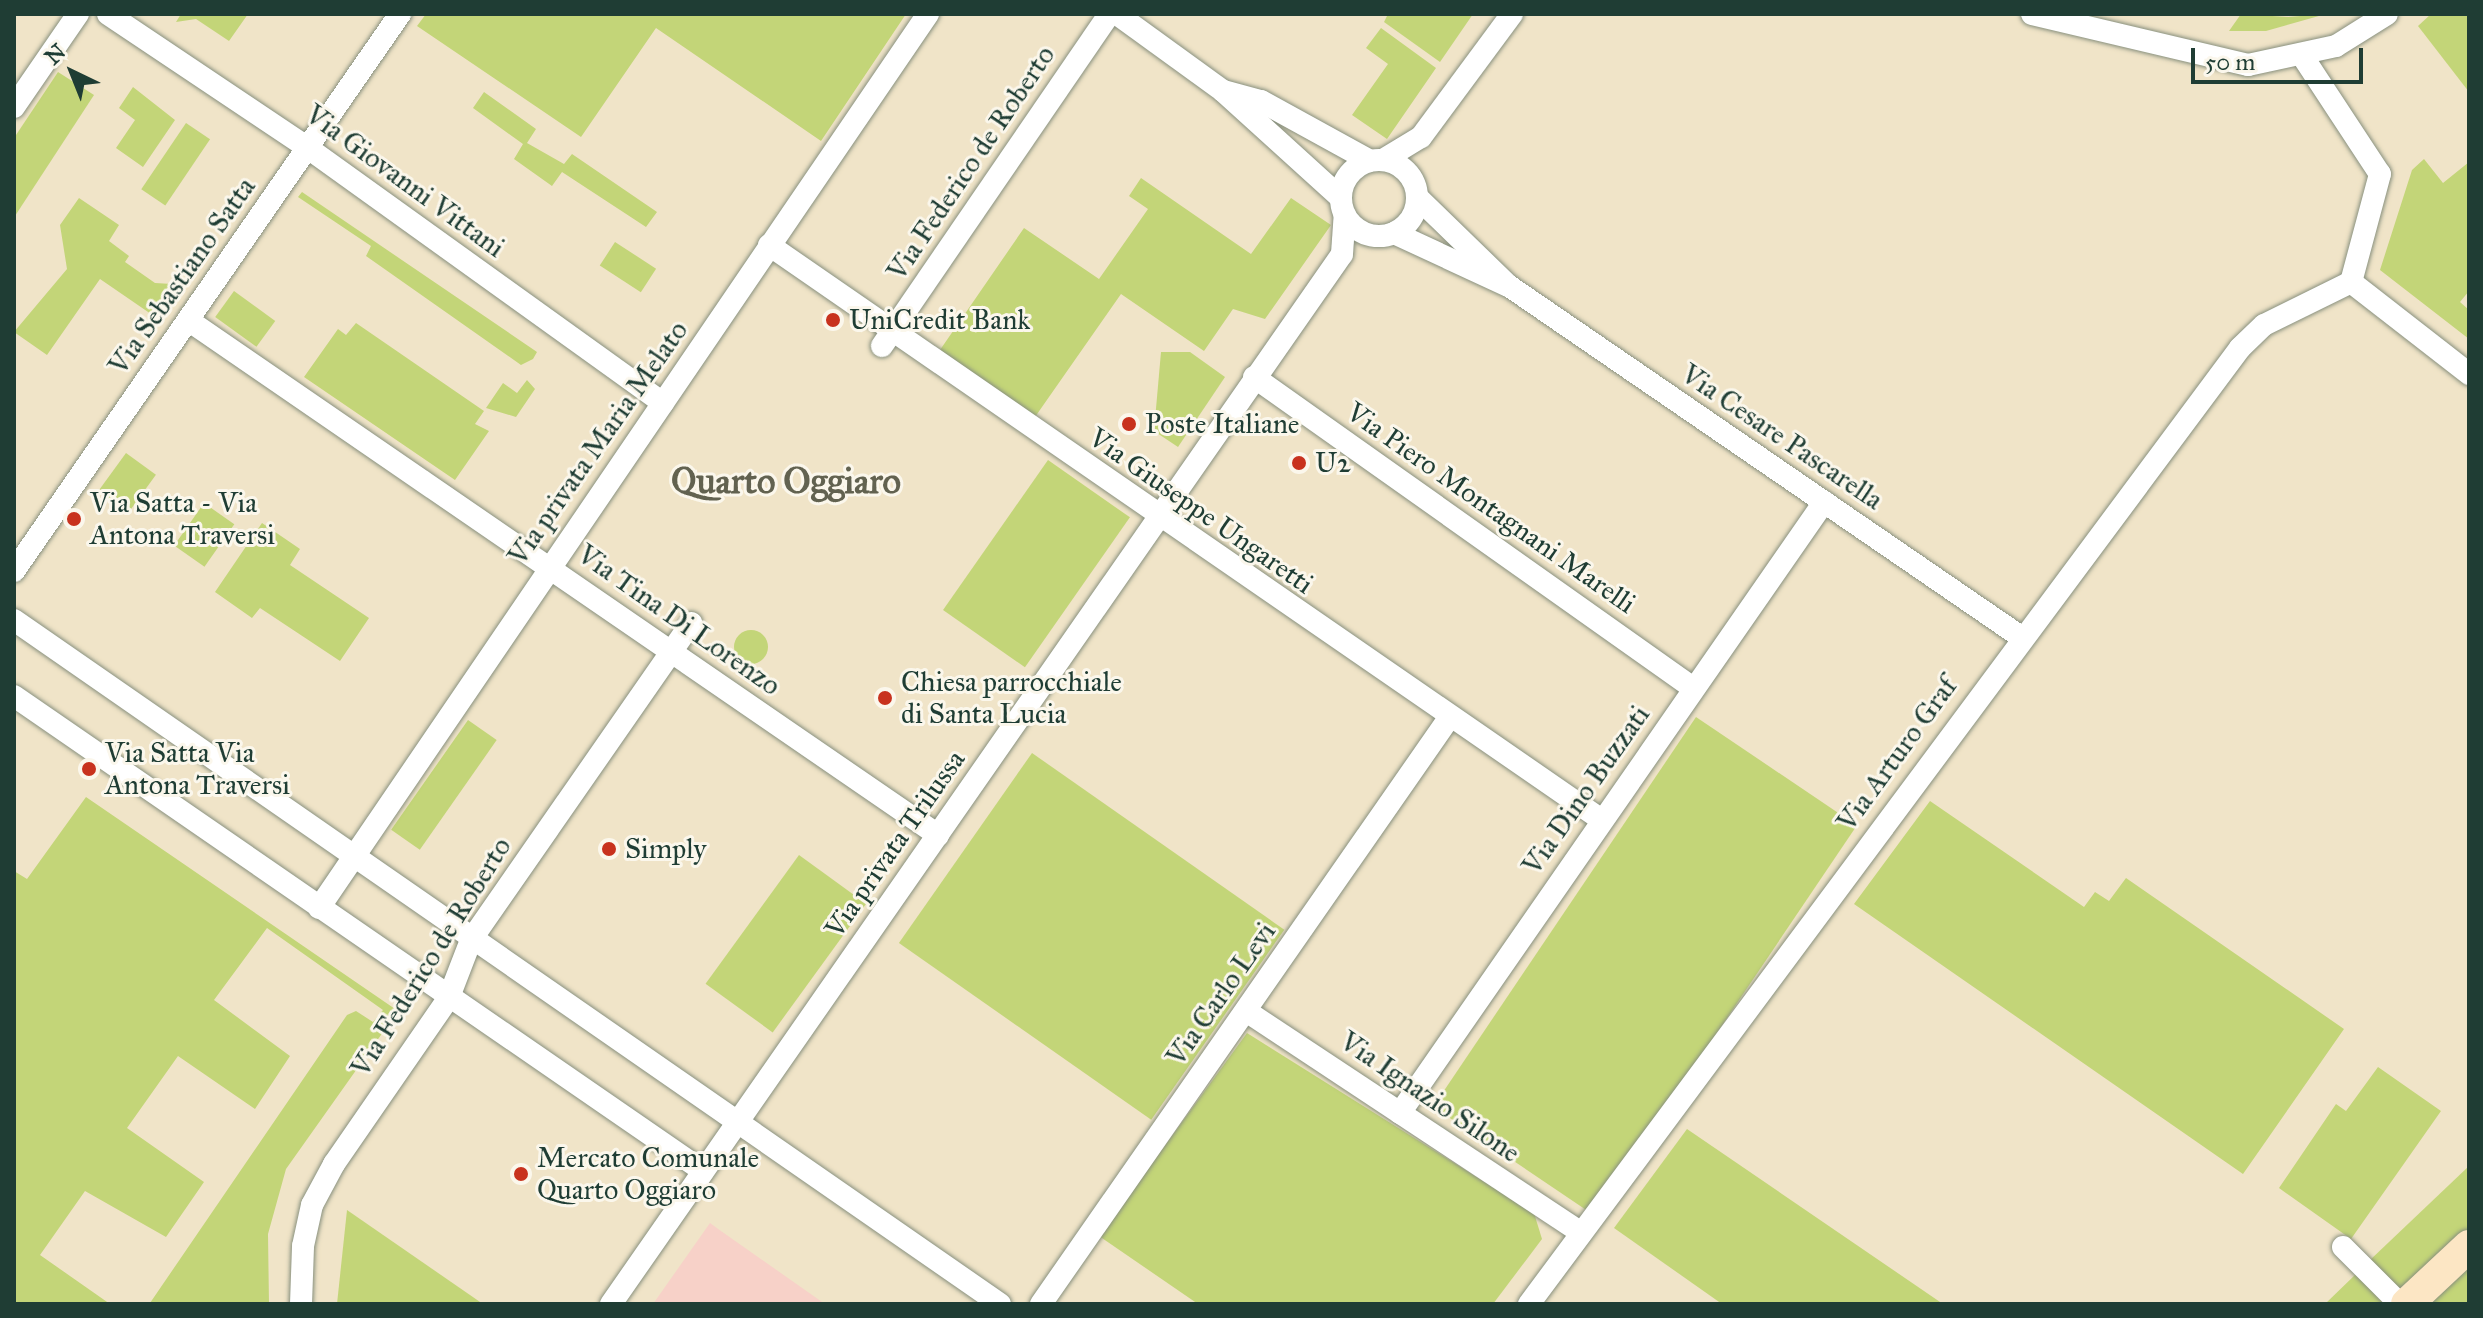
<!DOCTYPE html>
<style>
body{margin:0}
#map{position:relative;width:2483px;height:1318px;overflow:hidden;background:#f0e4c8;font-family:"IM FELL Great Primer",serif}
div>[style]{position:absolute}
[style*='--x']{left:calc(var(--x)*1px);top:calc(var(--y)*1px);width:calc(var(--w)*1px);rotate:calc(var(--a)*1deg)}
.built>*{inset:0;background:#f7d1c8}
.green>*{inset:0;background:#c3d578;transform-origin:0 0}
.round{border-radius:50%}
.roads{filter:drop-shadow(0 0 2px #88907e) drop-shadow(0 0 2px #88907e)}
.street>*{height:22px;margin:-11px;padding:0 11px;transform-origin:11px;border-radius:11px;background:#fff}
.street>.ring{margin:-11px;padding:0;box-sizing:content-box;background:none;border:22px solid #fff;border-radius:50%}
.secondary>*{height:32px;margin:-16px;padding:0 16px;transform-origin:16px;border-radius:16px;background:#fce6c4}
.dots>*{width:22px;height:22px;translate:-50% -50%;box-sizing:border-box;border:4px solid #fbf7ec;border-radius:50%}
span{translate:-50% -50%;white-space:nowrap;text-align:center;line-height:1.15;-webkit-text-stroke:6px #fbf7ec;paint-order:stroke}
.street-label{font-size:28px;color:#1f3d34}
.poi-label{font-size:28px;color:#1f3d34}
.left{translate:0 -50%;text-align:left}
.district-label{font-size:36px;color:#626250;font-weight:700}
.frame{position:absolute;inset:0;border:16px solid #1f3d34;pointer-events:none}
.north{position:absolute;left:32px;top:32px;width:80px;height:80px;-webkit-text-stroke:6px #fbf7ec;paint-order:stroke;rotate:317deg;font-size:22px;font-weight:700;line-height:32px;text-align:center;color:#1f3d34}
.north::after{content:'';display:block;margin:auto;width:28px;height:36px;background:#1f3d34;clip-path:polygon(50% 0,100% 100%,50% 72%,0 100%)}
.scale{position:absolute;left:2191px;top:48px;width:172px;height:36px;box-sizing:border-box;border:4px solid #1f3d34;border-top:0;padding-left:10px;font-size:24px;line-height:28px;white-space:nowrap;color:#1f3d34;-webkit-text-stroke:6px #fbf7ec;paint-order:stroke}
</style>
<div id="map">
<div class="built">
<div style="clip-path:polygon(710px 1223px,721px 1231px,825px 1304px,653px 1304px)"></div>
</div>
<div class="green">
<div style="clip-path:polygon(181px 14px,248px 14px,229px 41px,196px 19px,176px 22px)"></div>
<div style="clip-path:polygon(426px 14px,906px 14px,821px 141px,656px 28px,581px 137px,417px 26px)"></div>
<div style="clip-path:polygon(1388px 14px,1473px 14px,1440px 62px,1384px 22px)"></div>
<div style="clip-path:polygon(2241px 14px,2288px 17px,2326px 14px,2266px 31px,2229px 31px)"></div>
<div style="clip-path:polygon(2431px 14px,2469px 14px,2469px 92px,2418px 26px)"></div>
<div style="clip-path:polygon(1381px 28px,1436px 68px,1387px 139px,1352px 115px,1388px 64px,1366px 48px)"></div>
<div style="clip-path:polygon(58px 72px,94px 95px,15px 216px,14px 138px)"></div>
<div style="clip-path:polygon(133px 87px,175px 120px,143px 167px,116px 148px,135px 120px,119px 108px)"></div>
<div style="clip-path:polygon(484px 92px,536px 129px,527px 143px,564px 164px,572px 154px,657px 212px,646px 227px,562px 172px,552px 186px,514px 159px,523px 144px,473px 108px)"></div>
<div style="left:186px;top:123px;width:29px;height:80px;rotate:34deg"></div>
<div style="clip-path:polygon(2424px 159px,2443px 183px,2469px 162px,2469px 291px,2460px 302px,2469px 310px,2469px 339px,2380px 270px,2412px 170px)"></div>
<div style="clip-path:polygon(1141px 178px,1251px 254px,1291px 198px,1331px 225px,1265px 319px,1233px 309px,1204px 351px,1121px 294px,1035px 417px,940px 350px,1024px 228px,1099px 279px,1148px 209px,1129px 196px)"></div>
<div style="clip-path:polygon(302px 192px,537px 352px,533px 359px,521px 365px,366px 256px,371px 246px,298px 197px)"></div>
<div style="clip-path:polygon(79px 198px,119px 225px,109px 241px,129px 256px,125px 262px,155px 283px,172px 284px,151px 314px,100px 279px,47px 355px,14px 332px,67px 269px,60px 225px)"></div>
<div style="left:615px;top:242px;width:49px;height:28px;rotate:33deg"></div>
<div style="left:234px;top:291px;width:51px;height:32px;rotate:36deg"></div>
<div style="clip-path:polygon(356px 323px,484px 411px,475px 424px,489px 431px,455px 480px,304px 377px,338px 329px,346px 335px)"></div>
<div style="clip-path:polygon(1161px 352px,1190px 352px,1225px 377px,1178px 447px,1154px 431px)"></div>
<div style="clip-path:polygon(527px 380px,535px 389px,516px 417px,486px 408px,503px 383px,517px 393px)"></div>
<div style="left:126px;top:453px;width:37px;height:47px;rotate:36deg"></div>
<div style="left:1048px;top:460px;width:100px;height:183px;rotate:35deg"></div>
<div style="left:204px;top:503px;width:37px;height:52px;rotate:35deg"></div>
<div style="clip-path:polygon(262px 523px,300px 549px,290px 565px,369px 618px,340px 661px,260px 608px,252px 618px,215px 592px)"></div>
<div class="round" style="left:734px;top:630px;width:34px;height:34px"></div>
<div style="left:1696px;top:717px;width:194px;height:470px;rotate:34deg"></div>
<div style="left:468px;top:720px;width:35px;height:134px;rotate:35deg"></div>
<div style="left:1032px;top:753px;width:308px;height:232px;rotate:35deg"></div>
<div style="clip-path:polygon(86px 797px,398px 1011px,286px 1169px,268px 1234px,269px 1304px,150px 1303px,347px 1015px,356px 1011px,373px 1022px,383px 1010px,267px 928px,214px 1000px,290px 1056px,255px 1109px,178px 1056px,127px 1128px,204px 1182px,166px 1237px,85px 1191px,40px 1255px,110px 1304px,14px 1304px,14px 871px,27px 879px)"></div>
<div style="clip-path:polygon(1930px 801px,2084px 907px,2095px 892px,2109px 901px,2126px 878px,2344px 1029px,2243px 1174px,1854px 904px)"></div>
<div style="left:799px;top:855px;width:83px;height:159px;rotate:36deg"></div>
<div style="clip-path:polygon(1247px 1033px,1534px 1213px,1542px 1239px,1493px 1304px,1198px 1304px,1099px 1236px)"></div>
<div style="clip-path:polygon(2378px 1067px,2441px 1111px,2351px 1239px,2279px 1188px,2336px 1104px,2346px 1111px)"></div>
<div style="clip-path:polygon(1687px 1129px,1943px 1304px,1722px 1304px,1614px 1228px)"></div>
<div style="clip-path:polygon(2469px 1166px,2469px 1231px,2402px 1295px,2369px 1261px)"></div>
<div style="clip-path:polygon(347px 1210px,483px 1304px,337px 1304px)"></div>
<div style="clip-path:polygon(2469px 1265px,2469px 1304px,2428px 1304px)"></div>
<div style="clip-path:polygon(2356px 1274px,2384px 1304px,2325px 1304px)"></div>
</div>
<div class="roads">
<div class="street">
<div style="--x:108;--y:14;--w:241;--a:33.8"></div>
<div style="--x:308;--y:148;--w:437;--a:35.7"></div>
<div style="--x:1117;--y:14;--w:131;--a:36"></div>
<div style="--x:1223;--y:91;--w:159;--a:42.2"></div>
<div style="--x:2032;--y:14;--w:222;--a:13.3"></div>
<div style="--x:2248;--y:65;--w:90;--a:-12.2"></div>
<div style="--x:2336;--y:46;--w:60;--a:-32.1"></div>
<div style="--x:2303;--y:57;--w:140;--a:56.7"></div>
<div style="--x:2380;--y:174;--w:112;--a:105"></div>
<div style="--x:1223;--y:91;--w:39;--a:15"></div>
<div style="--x:1261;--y:101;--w:124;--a:28.8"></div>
<div style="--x:14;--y:107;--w:113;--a:-55.5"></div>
<div style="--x:1383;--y:160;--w:44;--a:-31.2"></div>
<div style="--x:1421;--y:137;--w:153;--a:-53.5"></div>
<div class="ring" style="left:1341px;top:160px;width:54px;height:54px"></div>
<div style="--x:1417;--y:197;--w:128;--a:44.1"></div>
<div style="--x:1509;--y:286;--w:621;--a:34.43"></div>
<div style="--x:1394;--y:233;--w:126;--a:24.9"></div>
<div style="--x:769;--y:245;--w:1012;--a:34.62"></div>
<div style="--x:2351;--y:282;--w:150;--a:37.9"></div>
<div style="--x:188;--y:320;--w:910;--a:34.48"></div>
<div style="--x:882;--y:346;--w:402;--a:-55.6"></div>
<div style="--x:1254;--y:377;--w:538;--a:35.31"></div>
<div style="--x:14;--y:571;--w:678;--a:-55.28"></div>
<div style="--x:14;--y:620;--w:1200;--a:34.75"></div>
<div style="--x:14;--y:696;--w:837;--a:34.58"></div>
<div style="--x:319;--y:908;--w:1082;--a:-55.74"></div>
<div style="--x:1246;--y:1011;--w:402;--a:33.5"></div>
<div style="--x:1400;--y:1113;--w:744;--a:-55.24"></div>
<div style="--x:2343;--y:1247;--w:81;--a:45"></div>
<div style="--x:301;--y:1304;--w:58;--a:-88"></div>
<div style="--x:303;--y:1246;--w:42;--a:-77.6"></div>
<div style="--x:312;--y:1205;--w:47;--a:-61.8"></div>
<div style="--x:334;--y:1164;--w:203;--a:-55.4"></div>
<div style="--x:449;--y:997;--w:61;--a:-68.9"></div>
<div style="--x:471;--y:940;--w:386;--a:-55.2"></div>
<div style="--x:611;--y:1304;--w:1279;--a:-55.15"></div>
<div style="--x:1342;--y:254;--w:39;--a:-86"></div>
<div style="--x:1041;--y:1304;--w:714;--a:-55.15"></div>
<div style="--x:1529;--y:1304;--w:1191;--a:-53.36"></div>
<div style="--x:2240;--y:348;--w:33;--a:-44"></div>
<div style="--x:2264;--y:325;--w:97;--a:-26.3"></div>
</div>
<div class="secondary">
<div style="--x:2407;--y:1304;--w:85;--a:-43.1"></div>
</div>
</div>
<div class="dots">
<div style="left:833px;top:320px;background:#c8321e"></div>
<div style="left:1129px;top:424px;background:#c8321e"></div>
<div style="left:1299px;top:463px;background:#c8321e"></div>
<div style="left:74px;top:519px;background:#c8321e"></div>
<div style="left:885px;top:698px;background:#c8321e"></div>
<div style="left:89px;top:769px;background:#c8321e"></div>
<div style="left:609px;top:849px;background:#c8321e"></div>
<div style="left:521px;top:1174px;background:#c8321e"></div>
</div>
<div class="street-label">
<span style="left:971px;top:163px;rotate:-56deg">Via Federico de Roberto</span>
<span style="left:405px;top:181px;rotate:36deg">Via Giovanni Vittani</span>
<span style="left:182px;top:276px;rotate:-55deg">Via Sebastiano Satta</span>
<span style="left:1782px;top:437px;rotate:34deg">Via Cesare Pascarella</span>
<span style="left:598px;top:443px;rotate:-55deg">Via privata Maria Melato</span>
<span style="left:1491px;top:508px;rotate:35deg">Via Piero Montagnani Marelli</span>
<span style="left:1201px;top:511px;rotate:35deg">Via Giuseppe Ungaretti</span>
<span style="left:679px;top:620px;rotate:35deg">Via Tina Di Lorenzo</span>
<span style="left:1897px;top:754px;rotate:-54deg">Via Arturo Graf</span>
<span style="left:1586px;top:790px;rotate:-55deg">Via Dino Buzzati</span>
<span style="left:895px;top:844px;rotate:-55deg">Via privata Trilussa</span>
<span style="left:431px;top:957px;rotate:-58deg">Via Federico de Roberto</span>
<span style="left:1221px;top:994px;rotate:-55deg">Via Carlo Levi</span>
<span style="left:1430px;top:1097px;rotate:34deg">Via Ignazio Silone</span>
</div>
<div class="poi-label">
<span class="left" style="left:849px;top:320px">UniCredit Bank</span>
<span class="left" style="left:1145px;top:424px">Poste Italiane</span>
<span class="left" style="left:1315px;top:463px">U2</span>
<span class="left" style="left:90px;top:519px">Via Satta - Via<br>Antona Traversi</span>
<span class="left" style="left:901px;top:698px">Chiesa parrocchiale<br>di Santa Lucia</span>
<span class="left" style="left:105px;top:769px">Via Satta Via<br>Antona Traversi</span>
<span class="left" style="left:625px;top:849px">Simply</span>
<span class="left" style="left:537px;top:1174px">Mercato Comunale<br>Quarto Oggiaro</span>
</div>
<div class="district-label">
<span style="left:786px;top:482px">Quarto Oggiaro</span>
</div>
<div class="frame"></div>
<div class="north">N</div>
<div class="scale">50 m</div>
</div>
